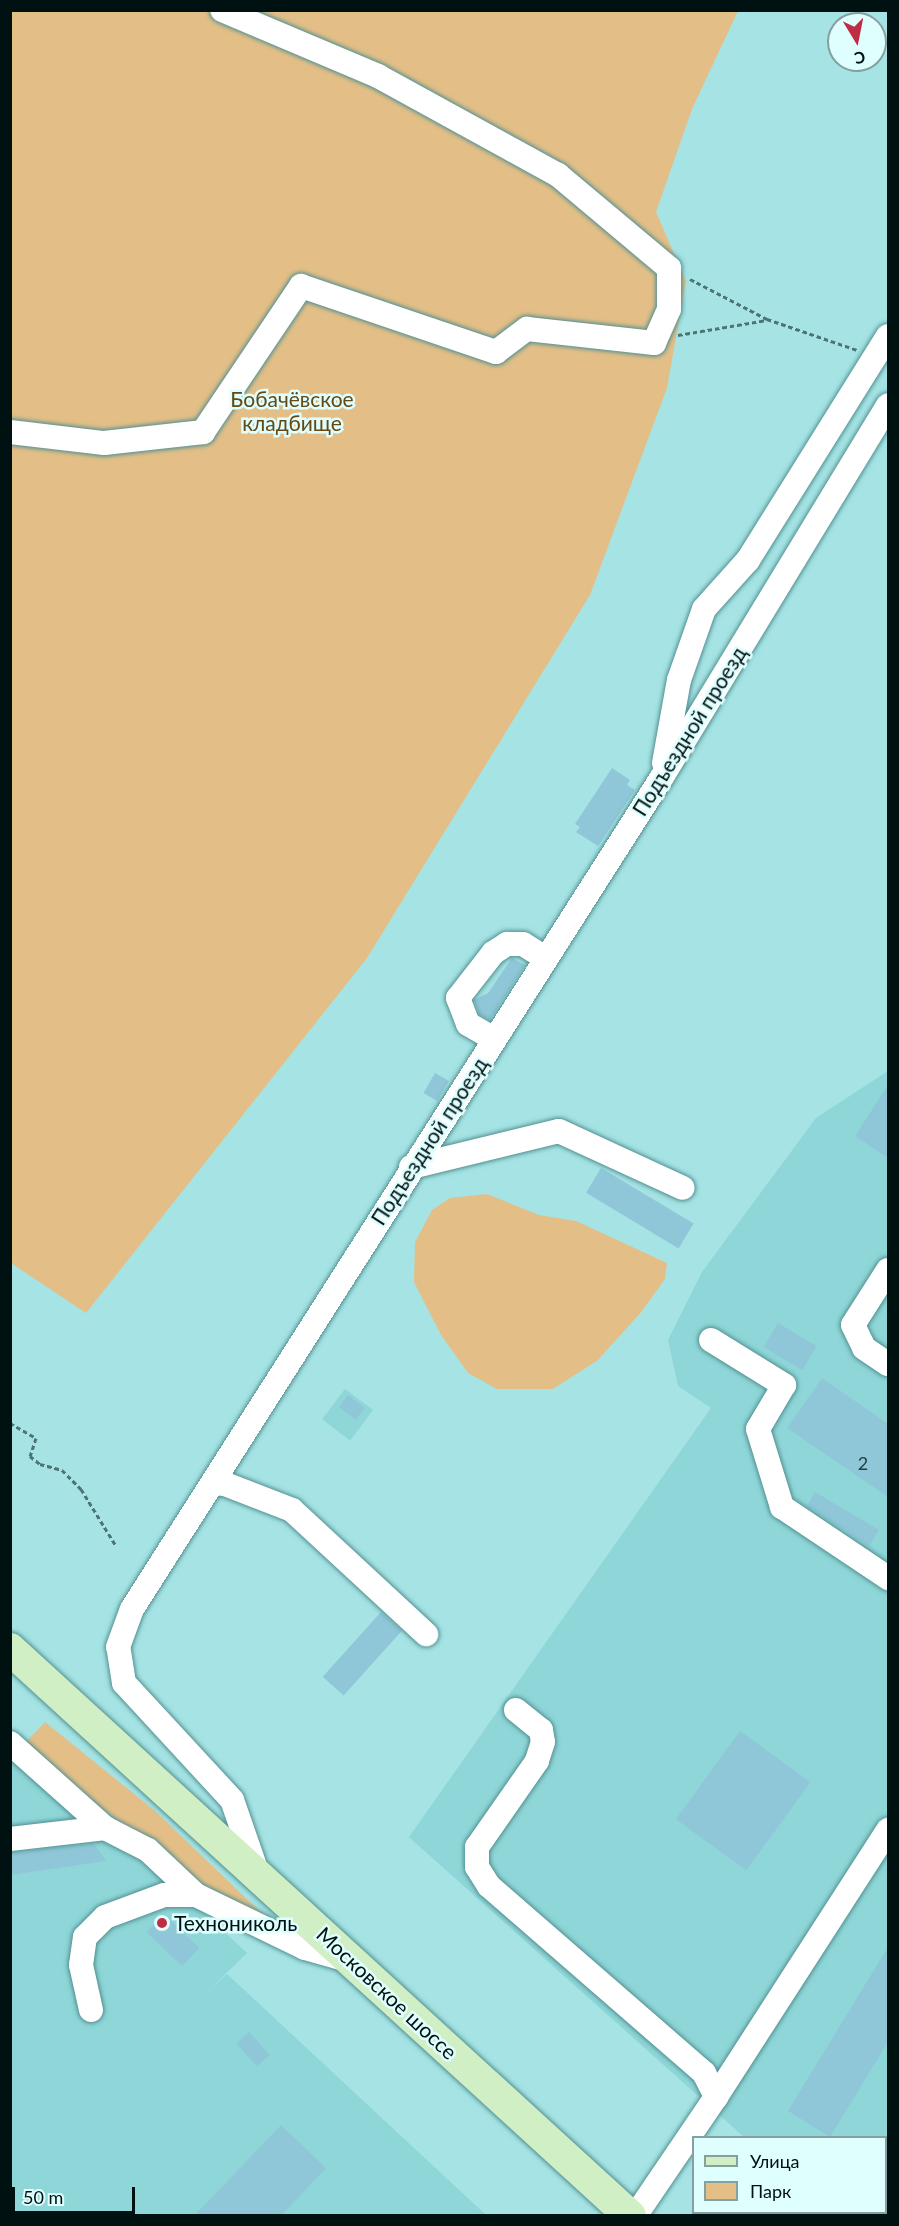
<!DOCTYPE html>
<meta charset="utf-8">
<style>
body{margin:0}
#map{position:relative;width:899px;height:2226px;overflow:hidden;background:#a5e3e4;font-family:Lato,sans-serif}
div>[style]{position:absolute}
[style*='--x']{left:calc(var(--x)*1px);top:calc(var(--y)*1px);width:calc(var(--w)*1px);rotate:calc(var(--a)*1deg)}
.built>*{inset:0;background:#8ed6d8;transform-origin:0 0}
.green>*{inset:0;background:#e3bf87}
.building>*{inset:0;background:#8fc7d8;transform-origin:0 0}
.path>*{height:3px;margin-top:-1.5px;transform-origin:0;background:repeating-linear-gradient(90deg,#4d7374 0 4.5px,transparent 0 7.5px)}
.roads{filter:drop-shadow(0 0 2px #539091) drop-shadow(0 0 2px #539091)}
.minor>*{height:24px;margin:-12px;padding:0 12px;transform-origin:12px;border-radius:12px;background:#fff}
.major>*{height:32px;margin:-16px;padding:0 16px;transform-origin:16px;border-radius:16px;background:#d0efc5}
.dots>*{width:16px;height:16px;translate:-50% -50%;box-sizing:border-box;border:3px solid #dffefe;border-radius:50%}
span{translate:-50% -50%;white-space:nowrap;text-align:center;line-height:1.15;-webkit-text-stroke:5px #dffefe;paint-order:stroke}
.number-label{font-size:18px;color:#243e44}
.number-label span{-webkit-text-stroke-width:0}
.park-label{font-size:21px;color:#664812}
.street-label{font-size:21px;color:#001112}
.poi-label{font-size:21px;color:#001112}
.left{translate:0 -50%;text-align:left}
.frame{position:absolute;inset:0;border:12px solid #001112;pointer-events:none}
.legend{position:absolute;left:692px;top:2136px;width:195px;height:78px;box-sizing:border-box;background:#dffefe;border:2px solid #869fa0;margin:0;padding:8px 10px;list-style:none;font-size:18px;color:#001112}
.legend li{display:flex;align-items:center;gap:12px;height:30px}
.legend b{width:30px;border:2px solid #869fa0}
.north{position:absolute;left:827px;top:12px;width:60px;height:60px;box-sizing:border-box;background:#dffefe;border:2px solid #869fa0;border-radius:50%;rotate:170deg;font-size:16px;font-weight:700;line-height:24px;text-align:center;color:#001112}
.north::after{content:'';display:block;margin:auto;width:21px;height:27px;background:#be2d44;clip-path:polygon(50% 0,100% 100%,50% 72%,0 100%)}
.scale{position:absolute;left:12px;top:2187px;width:123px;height:27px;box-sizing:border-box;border:3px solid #001112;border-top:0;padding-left:8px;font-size:18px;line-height:21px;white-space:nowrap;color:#001112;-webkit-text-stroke:4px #dffefe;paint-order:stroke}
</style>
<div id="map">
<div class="built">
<div style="clip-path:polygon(888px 1071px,888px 2215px,831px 2216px,828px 2213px,886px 2212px,886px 2138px,744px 2137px,409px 1837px,711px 1408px,678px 1386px,668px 1340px,702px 1272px,816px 1118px)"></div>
<div style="left:345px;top:1389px;width:35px;height:38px;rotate:37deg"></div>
<div style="clip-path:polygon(10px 1749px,145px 1858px,247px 1953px,207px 1992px,227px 1974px,486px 2215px,11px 2215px)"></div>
</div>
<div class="green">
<div style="clip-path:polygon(10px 11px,738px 11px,692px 109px,656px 212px,686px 281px,667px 388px,590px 595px,367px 958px,86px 1313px,11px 1263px)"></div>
<div style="clip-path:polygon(487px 1194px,539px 1215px,576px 1221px,667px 1263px,665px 1279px,642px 1311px,598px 1360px,553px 1389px,497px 1389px,468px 1373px,441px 1335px,414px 1282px,415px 1242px,432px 1210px,450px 1198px)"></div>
<div style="clip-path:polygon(45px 1722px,154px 1810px,272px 1923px,212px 1893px,21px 1747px)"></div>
</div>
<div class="building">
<div style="clip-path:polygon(612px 768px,630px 780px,627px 785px,635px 790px,598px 846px,576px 832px,580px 827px,575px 824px)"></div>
<div style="clip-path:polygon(512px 958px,525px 965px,490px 1020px,479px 1014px,474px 1000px,488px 993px)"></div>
<div style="left:435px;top:1073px;width:16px;height:23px;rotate:30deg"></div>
<div style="clip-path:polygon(888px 1085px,888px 1158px,855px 1136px)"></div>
<div style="left:601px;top:1168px;width:108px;height:29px;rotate:31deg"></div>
<div style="left:778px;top:1323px;width:45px;height:28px;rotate:31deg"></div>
<div style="clip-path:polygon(822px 1378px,888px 1424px,888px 1497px,787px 1428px)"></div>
<div style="left:348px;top:1395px;width:21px;height:15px;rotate:37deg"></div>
<div style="clip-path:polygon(815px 1492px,879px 1530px,869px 1546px,807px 1506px)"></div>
<div style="left:381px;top:1612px;width:28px;height:87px;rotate:42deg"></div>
<div style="left:740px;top:1731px;width:87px;height:109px;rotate:36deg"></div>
<div style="clip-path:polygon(94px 1844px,106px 1861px,10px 1875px,10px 1853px)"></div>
<div style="left:164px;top:1914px;width:49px;height:25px;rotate:44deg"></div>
<div style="clip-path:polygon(888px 1947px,888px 2042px,830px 2137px,788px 2111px)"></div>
<div style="left:249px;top:2032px;width:31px;height:17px;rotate:48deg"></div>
<div style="clip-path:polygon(281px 2125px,326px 2168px,281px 2216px,194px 2216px)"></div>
</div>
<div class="path">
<div style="--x:690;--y:279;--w:87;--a:27.5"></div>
<div style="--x:767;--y:319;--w:95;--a:19"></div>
<div style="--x:678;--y:335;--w:90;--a:-9.6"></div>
<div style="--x:10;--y:1423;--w:30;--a:30"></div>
<div style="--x:36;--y:1438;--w:19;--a:108"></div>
<div style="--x:30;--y:1456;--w:13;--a:39"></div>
<div style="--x:40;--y:1464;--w:23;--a:15"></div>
<div style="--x:62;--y:1470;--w:27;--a:45"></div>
<div style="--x:81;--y:1489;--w:67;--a:58.4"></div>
</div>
<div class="roads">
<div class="minor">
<div style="--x:10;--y:432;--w:95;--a:6.7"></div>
<div style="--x:104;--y:443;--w:100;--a:-6.3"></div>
<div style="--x:203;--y:432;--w:176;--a:-56.1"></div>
<div style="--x:301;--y:286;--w:206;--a:18.7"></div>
<div style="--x:496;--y:352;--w:39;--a:-37"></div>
<div style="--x:527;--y:329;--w:128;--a:6.3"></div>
<div style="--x:654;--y:343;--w:37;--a:-66"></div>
<div style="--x:669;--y:309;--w:41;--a:-90"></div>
<div style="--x:669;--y:268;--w:145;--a:-140"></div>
<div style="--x:558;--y:175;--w:205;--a:-151.2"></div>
<div style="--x:378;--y:76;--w:169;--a:-157.1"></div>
<div style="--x:664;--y:763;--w:84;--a:-79.8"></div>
<div style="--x:679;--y:680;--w:75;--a:-70.6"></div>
<div style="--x:704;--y:609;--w:66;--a:-48.1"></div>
<div style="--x:748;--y:560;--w:264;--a:-58"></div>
<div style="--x:494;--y:1039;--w:30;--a:-150"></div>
<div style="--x:468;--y:1024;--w:28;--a:-111"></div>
<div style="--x:458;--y:998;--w:57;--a:-52.1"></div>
<div style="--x:493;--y:953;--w:17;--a:-33"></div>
<div style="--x:507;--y:944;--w:16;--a:0"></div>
<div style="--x:523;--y:944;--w:26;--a:32"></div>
<div style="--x:411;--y:1167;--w:152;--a:-13.7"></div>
<div style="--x:559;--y:1131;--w:136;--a:24.7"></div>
<div style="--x:888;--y:1270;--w:65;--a:122.5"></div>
<div style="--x:853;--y:1325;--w:25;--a:64"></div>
<div style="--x:864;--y:1348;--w:29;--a:34"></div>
<div style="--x:711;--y:1340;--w:86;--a:31.7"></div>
<div style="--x:784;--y:1385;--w:51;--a:120.6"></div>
<div style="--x:758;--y:1429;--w:82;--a:72.9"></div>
<div style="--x:782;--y:1507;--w:128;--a:33.8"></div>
<div style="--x:214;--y:1483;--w:11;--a:5"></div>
<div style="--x:225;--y:1484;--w:72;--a:21.2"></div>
<div style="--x:292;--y:1510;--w:183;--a:42.8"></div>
<div style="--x:516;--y:1710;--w:32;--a:39"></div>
<div style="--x:541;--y:1730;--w:12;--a:81"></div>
<div style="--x:543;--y:1742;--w:20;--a:108"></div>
<div style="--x:537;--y:1761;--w:105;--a:124.9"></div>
<div style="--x:477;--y:1847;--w:20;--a:90"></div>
<div style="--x:477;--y:1867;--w:22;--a:58"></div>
<div style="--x:489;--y:1886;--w:285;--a:41"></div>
<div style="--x:704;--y:2073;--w:27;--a:63"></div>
<div style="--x:716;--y:2097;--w:144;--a:124.2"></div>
<div style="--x:10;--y:1743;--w:127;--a:41.8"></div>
<div style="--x:10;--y:1839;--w:96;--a:-6.6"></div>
<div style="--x:105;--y:1828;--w:48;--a:27.1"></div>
<div style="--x:148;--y:1850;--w:66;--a:43.2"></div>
<div style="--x:257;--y:1872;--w:76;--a:-109.1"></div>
<div style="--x:232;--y:1800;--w:159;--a:-132.7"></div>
<div style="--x:124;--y:1683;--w:36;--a:-99"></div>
<div style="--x:118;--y:1647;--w:40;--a:-69.8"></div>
<div style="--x:132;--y:1609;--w:986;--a:-57.5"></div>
<div style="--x:662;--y:777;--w:435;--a:-58.7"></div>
<div style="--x:91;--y:2010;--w:46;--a:-102.5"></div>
<div style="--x:81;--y:1965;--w:28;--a:-82"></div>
<div style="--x:85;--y:1937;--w:28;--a:-45"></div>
<div style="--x:105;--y:1917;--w:63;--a:-20.4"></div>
<div style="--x:164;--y:1895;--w:32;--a:0"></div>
<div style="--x:196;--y:1895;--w:121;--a:25.9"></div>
<div style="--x:305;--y:1948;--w:45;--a:15.6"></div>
<div style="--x:716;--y:2097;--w:318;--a:-57.2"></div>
</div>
<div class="major">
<div style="--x:10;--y:1649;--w:840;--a:42.44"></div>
</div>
</div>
<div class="dots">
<div style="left:162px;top:1923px;background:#be2d44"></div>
</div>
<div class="number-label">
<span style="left:863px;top:1463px">2</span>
</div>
<div class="park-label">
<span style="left:292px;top:411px">Бобачёвское<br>кладбище</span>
</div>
<div class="street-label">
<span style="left:689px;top:731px;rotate:-58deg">Подъездной проезд</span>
<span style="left:429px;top:1141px;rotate:-57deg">Подъездной проезд</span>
<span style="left:387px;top:1993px;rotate:43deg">Московское шоссе</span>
</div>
<div class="poi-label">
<span class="left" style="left:174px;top:1923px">Технониколь</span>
</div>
<div class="frame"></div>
<ul class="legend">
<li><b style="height:8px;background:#d0efc5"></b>Улица</li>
<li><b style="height:16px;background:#e3bf87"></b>Парк</li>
</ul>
<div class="north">С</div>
<div class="scale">50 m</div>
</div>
